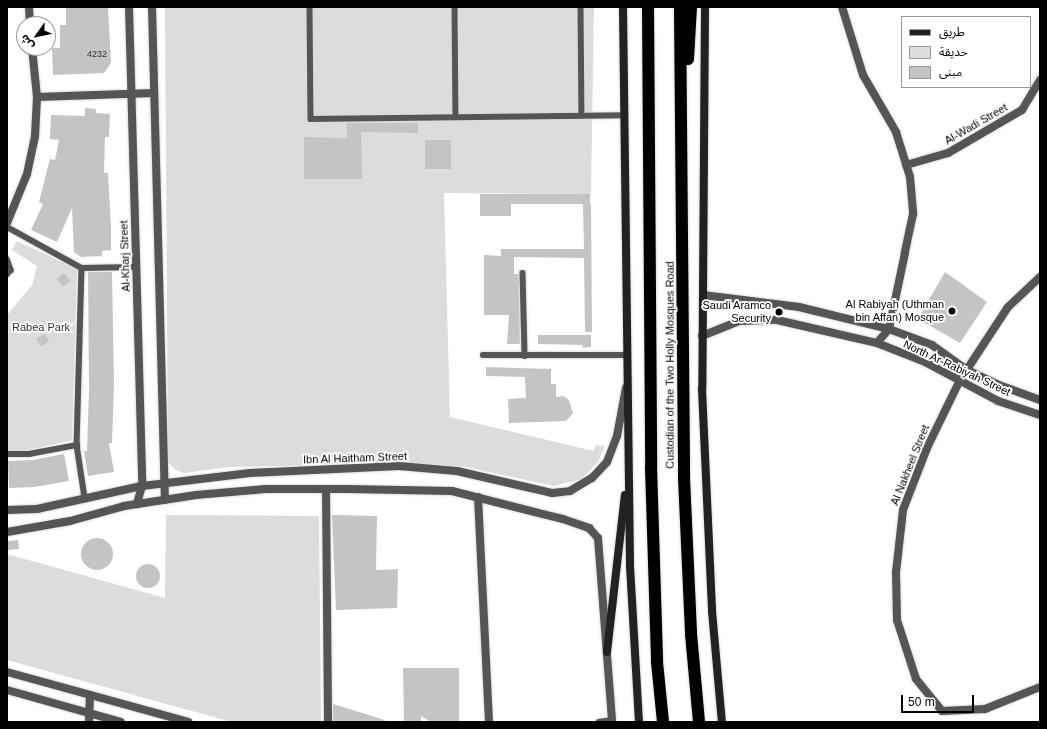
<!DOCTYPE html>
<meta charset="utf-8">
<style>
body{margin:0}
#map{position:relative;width:1047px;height:729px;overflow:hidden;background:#fff;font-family:Helvetica,"Noto Sans Arabic",sans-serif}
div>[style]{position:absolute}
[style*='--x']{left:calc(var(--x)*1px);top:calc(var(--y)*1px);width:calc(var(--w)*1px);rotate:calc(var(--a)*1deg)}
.green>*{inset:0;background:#dcdcdc}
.building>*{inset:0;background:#c4c4c4;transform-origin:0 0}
.round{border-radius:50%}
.roads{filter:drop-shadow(0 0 1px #dbdbdb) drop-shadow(0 0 1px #dbdbdb)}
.service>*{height:5.5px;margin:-2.75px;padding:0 2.75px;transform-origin:2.75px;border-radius:2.75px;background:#555}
.minor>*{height:8px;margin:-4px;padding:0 4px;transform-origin:4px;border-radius:4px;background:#555}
.tertiary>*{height:8px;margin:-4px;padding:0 4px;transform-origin:4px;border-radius:4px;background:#555}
.secondary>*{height:8px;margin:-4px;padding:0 4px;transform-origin:4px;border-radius:4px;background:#222}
.motorway>*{height:12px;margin:-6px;padding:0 6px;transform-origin:6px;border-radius:6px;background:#000}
.dots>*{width:11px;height:11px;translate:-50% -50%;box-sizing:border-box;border:2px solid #fff;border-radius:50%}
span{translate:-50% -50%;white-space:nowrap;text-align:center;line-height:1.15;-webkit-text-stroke:3.5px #fff;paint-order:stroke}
.number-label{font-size:9px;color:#313131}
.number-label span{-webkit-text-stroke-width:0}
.street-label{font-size:11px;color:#000}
.poi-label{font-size:11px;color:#000}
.right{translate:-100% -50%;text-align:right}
.park-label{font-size:11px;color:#333}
.frame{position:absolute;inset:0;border:8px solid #000;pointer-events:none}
.legend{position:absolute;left:901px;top:16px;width:130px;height:72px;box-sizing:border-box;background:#fff;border:1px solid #999;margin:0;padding:5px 7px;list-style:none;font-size:12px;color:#000}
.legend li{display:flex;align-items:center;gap:8px;height:20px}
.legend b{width:20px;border:1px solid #999}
.north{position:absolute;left:16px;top:16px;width:40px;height:40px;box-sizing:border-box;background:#fff;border:1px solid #999;border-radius:50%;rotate:237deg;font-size:11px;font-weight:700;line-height:16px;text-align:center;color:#000}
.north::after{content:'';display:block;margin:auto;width:14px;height:18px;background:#000;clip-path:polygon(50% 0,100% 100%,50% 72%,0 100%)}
.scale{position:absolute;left:901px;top:695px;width:73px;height:18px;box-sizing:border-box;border:2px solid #000;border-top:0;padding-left:5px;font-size:12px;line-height:14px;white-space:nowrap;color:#000;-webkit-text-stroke:3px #fff;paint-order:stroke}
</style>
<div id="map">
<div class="green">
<div style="clip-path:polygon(165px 7px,594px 7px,591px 194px,444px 193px,450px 417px,594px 451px,596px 445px,605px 446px,598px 462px,581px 479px,554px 486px,467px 467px,412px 463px,229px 467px,184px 473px,174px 469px,168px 462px)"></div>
<div style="clip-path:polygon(17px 241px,77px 269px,72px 440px,23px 451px,7px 451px,7px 315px,32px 285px,37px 266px,12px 250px)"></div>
<div style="clip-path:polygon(166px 515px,319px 516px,321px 722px,232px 722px,7px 660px,7px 554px,165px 598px)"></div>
</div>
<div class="building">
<div style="clip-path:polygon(66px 7px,108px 7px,111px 63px,104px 73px,53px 75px,52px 48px,60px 48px,60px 25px,66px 25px)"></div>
<div style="clip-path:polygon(85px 108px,96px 109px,96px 113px,110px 114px,109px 137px,105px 137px,104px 173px,108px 173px,111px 227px,111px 250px,102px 251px,102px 256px,81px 257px,74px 252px,72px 208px,57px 242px,31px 230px,43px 204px,39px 202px,50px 159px,55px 160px,59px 140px,50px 139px,51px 115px,85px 116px)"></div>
<div style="clip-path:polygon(347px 123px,418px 123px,418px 133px,361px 132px,362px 179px,304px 179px,304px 137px,347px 138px)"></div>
<div style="left:425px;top:140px;width:26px;height:29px"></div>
<div style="clip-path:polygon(480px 194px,590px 194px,590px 204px,511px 204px,511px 216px,480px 216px)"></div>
<div style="clip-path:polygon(583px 204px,591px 204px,592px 332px,585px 332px,584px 258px,514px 257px,514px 274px,519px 274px,520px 344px,507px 344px,509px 315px,484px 315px,484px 255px,501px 256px,501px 249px,584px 249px)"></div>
<div style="clip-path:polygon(88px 272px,112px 272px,114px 384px,112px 443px,109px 443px,114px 472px,88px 476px,84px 451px,87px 451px,89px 388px)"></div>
<div style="clip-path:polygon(945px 272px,987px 302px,960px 343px,918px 319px)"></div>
<div style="left:64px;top:273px;width:10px;height:9px;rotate:53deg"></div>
<div style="left:45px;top:334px;width:9px;height:10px;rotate:63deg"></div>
<div style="clip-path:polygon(538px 335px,591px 335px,591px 347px,583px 348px,582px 345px,538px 344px)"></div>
<div style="clip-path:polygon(486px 367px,551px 369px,551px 384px,556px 384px,556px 397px,563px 396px,569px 400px,573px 413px,566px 421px,509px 423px,508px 399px,526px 398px,525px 377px,486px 376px)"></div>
<div style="clip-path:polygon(64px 454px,69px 481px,34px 487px,9px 488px,8px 461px,32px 460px)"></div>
<div style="clip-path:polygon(332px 515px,377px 516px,376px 570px,398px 569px,397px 608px,336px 610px)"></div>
<div class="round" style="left:81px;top:538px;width:32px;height:32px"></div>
<div style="left:18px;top:540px;width:9px;height:11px;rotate:84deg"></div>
<div class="round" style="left:136px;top:564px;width:24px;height:24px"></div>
<div style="clip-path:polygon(403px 668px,459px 668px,459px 722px,431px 722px,421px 716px,421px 722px,404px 722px)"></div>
<div style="clip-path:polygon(333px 704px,385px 720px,384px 722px,333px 722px)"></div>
</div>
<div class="roads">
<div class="service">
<div style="--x:310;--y:7;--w:112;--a:89.5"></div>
<div style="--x:311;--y:119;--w:313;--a:-0.7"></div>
<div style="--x:455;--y:7;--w:110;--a:89.5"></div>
<div style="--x:581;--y:7;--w:108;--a:89.5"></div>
<div style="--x:7;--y:227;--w:85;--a:28.7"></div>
<div style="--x:82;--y:268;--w:54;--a:-1.1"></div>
<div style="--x:7;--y:259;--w:12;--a:70"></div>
<div style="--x:11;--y:270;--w:6;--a:129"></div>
<div style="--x:82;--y:268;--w:177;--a:91.6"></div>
<div style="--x:77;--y:445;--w:54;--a:81.4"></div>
<div style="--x:523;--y:273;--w:83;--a:88.6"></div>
<div style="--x:483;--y:355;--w:144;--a:0"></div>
<div style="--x:7;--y:454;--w:22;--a:0"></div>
<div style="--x:29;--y:454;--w:49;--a:-10.6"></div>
<div style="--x:599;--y:722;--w:13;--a:-9"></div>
</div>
<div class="minor">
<div style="--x:29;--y:7;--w:17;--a:87"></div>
<div style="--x:842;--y:7;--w:71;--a:72.8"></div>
<div style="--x:863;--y:75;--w:66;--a:59.9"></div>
<div style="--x:896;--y:132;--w:47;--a:72.7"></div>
<div style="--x:910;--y:177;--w:37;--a:85"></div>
<div style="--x:913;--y:214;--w:40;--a:102"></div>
<div style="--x:905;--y:253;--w:78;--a:101.9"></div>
<div style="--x:889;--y:329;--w:18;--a:131"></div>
<div style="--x:37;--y:97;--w:117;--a:-2"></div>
<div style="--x:906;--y:165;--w:44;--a:-15.9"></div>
<div style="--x:948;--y:153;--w:86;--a:-30.2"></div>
<div style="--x:1022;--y:110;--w:35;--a:-59"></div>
<div style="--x:7;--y:223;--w:53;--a:-67.8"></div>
<div style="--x:27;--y:174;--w:39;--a:-78"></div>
<div style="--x:35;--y:136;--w:39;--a:-87"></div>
<div style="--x:37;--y:97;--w:49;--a:-95.8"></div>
<div style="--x:1040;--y:277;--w:44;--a:136.8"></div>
<div style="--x:1008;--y:307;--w:87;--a:123.3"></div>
<div style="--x:960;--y:380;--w:76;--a:115.9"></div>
<div style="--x:927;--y:448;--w:66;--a:111.2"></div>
<div style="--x:903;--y:510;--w:62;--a:96.4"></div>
<div style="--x:896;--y:572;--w:48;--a:88.8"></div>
<div style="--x:897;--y:620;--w:62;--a:72.1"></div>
<div style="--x:916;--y:679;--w:41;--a:50.9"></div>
<div style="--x:942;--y:711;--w:43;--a:-2.7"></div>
<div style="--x:985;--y:709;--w:59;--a:-21.8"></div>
<div style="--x:703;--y:295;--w:97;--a:7.1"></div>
<div style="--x:799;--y:307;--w:93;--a:13.7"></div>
<div style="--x:889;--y:329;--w:46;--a:20.4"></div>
<div style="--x:932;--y:345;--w:43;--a:35.5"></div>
<div style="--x:967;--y:370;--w:35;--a:25"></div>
<div style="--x:999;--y:385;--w:44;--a:20.1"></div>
<div style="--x:702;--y:336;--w:40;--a:-22"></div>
<div style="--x:739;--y:321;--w:38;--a:-2"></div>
<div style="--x:777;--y:320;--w:103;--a:13"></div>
<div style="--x:877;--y:343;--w:52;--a:21.6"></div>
<div style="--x:925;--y:362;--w:83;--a:28.1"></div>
<div style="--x:998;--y:401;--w:44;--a:18.4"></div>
<div style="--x:326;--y:489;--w:233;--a:89.5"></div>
<div style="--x:478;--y:497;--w:225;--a:87.2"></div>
<div style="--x:598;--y:538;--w:185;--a:85.6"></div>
<div style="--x:7;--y:672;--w:188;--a:15.4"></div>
<div style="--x:7;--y:690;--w:118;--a:15.7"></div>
<div style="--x:89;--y:722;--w:27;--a:-88"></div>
</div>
<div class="tertiary">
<div style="--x:129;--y:7;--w:479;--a:88.4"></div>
<div style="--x:142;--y:486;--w:19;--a:106"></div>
<div style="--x:152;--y:7;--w:493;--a:88.5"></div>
<div style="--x:7;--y:510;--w:30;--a:-2"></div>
<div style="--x:37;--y:509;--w:107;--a:-12.4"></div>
<div style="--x:142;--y:486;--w:109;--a:-6.9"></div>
<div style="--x:250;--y:473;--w:149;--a:-2.7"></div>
<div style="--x:399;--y:466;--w:58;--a:4.9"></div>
<div style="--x:457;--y:471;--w:98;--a:13"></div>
<div style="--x:552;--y:493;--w:18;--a:-6"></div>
<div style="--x:570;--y:491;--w:26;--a:-31"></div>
<div style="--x:592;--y:478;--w:22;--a:-47"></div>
<div style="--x:607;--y:462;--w:28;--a:-69"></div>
<div style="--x:617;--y:436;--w:49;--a:-79.4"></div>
<div style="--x:7;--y:532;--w:64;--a:-9.9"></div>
<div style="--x:70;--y:521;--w:56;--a:-15.5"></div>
<div style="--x:124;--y:506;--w:73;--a:-8.7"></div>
<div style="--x:196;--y:495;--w:70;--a:-4.9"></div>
<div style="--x:266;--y:489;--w:82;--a:0"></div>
<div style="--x:348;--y:489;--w:104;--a:1.1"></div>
<div style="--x:452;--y:491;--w:114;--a:14.2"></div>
<div style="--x:563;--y:519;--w:28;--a:19"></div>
<div style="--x:589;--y:528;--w:13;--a:48"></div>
</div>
<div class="secondary">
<div style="--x:623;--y:7;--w:559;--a:89.28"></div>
<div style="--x:630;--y:566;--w:156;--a:86.7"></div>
<div style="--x:705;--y:7;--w:382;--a:90.4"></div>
<div style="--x:702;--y:389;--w:222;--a:87.4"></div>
<div style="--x:712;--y:611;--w:111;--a:84.9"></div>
<div style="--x:607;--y:652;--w:158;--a:-83.5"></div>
</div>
<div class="motorway">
<div style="--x:648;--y:7;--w:460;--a:89.6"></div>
<div style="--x:651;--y:467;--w:195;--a:88.2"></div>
<div style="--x:657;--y:662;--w:60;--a:84.3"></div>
<div style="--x:680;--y:7;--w:471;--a:89.5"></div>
<div style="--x:684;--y:478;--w:156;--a:87.4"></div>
<div style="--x:691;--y:634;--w:88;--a:84.8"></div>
<div style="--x:688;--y:59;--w:52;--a:-86.7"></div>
</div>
</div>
<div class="dots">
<div style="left:952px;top:311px;background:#000"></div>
<div style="left:779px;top:312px;background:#000"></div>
</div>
<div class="number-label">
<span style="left:97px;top:54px">4232</span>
</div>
<div class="street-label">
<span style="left:976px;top:124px;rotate:-30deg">Al-Wadi Street</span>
<span style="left:125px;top:256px;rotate:-92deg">Al-Kharj Street</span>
<span style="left:670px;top:365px;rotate:-90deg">Custodian of the Two Holly Mosques Road</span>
<span style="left:957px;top:368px;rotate:25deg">North Ar-Rabiyah Street</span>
<span style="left:355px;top:458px;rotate:-2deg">Ibn Al Haitham Street</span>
<span style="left:910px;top:465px;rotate:-68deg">Al Nakheel Street</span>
</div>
<div class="poi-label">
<span class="right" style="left:944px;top:311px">Al Rabiyah (Uthman<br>bin Affan) Mosque</span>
<span class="right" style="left:771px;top:312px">Saudi Aramco<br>Security</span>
</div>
<div class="park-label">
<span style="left:41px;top:327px">Rabea Park</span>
</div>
<div class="frame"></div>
<ul class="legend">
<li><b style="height:5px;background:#222"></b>طريق</li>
<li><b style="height:11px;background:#dcdcdc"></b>حديقة</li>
<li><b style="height:11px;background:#c4c4c4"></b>مبنى</li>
</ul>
<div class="north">ش</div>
<div class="scale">50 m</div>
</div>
